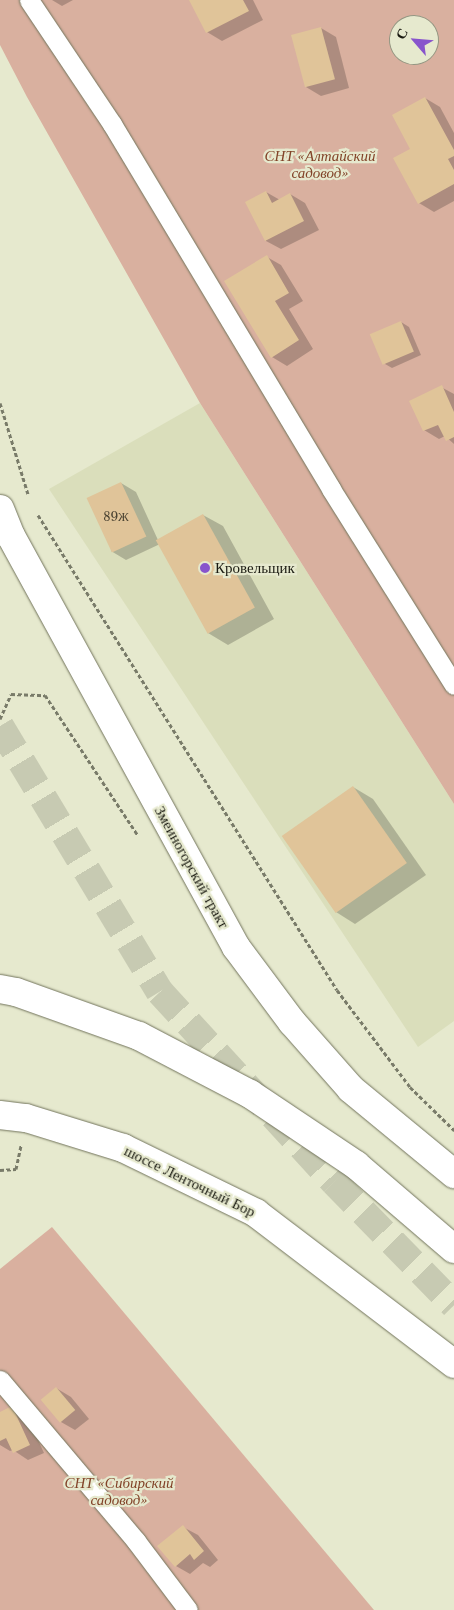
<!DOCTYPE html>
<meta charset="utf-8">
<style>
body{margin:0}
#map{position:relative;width:454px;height:1610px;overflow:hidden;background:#e6e9ce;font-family:"Libre Baskerville",serif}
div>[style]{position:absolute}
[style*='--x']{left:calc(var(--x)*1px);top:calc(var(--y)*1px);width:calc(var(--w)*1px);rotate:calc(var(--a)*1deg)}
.built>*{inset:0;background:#dadebb}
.green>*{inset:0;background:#d9b09f}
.shadow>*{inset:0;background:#0003}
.building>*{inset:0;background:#e0c499;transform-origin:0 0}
.trunk-tunnel>*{height:28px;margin-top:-14px;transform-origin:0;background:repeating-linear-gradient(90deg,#c7cab2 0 28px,transparent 0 42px)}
.path>*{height:3px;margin-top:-1.5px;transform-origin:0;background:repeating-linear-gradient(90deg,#797b69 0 4px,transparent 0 6.5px)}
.roads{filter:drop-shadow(0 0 1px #72745c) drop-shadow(0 0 1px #72745c)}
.service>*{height:19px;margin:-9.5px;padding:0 9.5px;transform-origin:9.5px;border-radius:9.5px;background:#fff}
.trunk>*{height:28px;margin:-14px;padding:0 14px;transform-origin:14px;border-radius:14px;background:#fff}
.bridges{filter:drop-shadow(0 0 1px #72745c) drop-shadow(0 0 1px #72745c)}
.trunk-bridge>*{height:28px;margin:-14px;padding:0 14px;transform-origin:14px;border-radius:14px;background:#fff}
.dots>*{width:14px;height:14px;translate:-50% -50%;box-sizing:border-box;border:2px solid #e6e9ce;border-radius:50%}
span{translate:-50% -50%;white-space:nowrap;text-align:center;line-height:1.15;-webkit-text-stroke:4.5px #e6e9ce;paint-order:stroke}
.number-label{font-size:12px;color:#4c4433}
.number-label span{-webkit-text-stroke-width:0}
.park-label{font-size:15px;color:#824328;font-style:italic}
.poi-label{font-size:15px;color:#1a1a11}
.left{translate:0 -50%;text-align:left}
.street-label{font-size:15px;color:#1a1a11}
.north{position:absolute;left:389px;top:15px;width:50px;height:50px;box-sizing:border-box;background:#e6e9ce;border:1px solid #949682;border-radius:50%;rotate:297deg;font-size:14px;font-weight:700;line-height:20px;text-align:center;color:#1a1a11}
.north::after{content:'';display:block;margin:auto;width:18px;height:22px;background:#8854cc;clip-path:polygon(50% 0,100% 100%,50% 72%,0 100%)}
</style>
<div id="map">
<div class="built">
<div style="clip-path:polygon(200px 403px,454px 804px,454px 1021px,418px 1047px,49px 489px)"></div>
</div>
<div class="green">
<div style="clip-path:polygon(evenodd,0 0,454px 0,454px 804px,200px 403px,27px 97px,0 45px,0 0,399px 25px,429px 25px,429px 55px,399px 55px,399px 25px)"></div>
<div style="clip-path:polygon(52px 1227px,374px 1610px,0 1610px,0 1269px)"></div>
</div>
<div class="shadow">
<div style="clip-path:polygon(52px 0,73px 0,62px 6px)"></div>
<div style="clip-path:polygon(190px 0,253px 0,263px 20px,222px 41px,207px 32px)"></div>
<div style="clip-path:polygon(321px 28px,336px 37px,349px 88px,321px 96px,306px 87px)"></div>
<div style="clip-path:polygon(425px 98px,440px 107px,454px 133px,454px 201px,434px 212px,419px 203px,412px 150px)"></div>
<div style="clip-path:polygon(266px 192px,280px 200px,290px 194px,305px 203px,319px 230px,281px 249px,266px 241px,247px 202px)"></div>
<div style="clip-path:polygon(267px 257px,281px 265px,303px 301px,289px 309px,313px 349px,287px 366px,272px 357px)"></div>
<div style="clip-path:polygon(401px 322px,409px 327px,421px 355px,392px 368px,385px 364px)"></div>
<div style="clip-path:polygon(441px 387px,454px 394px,454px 444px,445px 436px,439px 439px,424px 430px,411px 401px)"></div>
<div style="clip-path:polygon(121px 483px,136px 492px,158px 540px,203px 515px,223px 526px,274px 619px,228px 645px,208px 633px,160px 544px,126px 560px,111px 551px)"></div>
<div style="clip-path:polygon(353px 787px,373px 799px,426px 875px,355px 924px,336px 912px)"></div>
<div style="clip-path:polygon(56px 1388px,71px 1397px,89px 1419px,75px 1430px,61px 1422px)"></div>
<div style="clip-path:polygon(12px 1408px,27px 1416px,44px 1453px,28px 1460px,13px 1450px,10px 1451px,0 1445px,0 1414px)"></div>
<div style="clip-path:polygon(183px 1527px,198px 1535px,218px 1560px,210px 1567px,203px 1563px,190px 1574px,176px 1566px)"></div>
</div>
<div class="building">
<div style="clip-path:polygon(189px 0,243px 0,249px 11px,206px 33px)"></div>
<div style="left:321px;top:27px;width:54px;height:31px;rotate:75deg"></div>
<div style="clip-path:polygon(425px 97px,454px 150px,454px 156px,448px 159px,454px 170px,454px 184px,418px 204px,393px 158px,410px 149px,392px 115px)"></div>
<div style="clip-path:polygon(266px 191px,272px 203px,290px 193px,304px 221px,265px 241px,245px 202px)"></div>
<div style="clip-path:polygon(267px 255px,289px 293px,275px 301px,299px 340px,271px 358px,224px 281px)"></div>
<div style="left:401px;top:321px;width:33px;height:34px;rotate:67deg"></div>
<div style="clip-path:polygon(442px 385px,454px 412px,454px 437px,446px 441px,438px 425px,423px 431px,409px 401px)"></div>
<div style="left:121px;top:482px;width:60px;height:38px;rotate:65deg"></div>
<div style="left:203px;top:514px;width:107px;height:54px;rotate:61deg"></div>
<div style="left:353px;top:786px;width:94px;height:87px;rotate:55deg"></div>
<div style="left:56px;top:1387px;width:30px;height:20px;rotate:50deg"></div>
<div style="clip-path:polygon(12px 1406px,30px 1445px,13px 1453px,6px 1438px,0 1441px,0 1412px)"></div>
<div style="clip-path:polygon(183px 1525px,204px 1551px,194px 1560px,190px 1554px,175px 1567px,157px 1546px)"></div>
</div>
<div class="trunk-tunnel">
<div style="--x:0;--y:726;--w:310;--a:59"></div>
<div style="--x:160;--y:992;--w:258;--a:47.5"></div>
<div style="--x:334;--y:1182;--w:172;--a:45.7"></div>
</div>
<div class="path">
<div style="--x:0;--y:403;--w:95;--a:72.9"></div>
<div style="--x:38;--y:515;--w:561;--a:57.81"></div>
<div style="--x:337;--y:990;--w:121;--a:53"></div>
<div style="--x:410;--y:1087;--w:62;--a:44.3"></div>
<div style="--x:0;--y:719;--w:27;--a:-66"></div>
<div style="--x:11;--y:694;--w:34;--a:2"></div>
<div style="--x:45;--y:695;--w:167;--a:56.5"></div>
<div style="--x:0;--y:1170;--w:16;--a:-4"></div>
<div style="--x:16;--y:1169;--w:24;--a:-78"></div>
</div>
<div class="roads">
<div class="service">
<div style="--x:29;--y:0;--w:149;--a:56.2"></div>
<div style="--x:112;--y:124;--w:426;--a:59"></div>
<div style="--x:331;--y:489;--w:231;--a:57.9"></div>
<div style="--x:0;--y:1380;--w:211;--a:49.8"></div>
<div style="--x:136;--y:1541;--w:86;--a:53"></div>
</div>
<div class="trunk">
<div style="--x:0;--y:509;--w:29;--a:68"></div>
<div style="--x:11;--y:536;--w:469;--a:61.3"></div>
<div style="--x:236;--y:947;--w:94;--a:53.3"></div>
<div style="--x:292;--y:1022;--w:89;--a:48.6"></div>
<div style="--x:351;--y:1089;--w:134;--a:39.5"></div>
<div style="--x:0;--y:1115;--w:26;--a:7"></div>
<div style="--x:26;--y:1118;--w:102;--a:17.2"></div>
<div style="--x:123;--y:1148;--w:148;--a:26"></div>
<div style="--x:256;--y:1213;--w:249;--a:37.3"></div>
</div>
</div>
<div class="bridges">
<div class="trunk-bridge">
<div style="--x:0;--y:989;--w:16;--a:11"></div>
<div style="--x:16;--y:992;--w:131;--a:19.7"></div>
<div style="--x:139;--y:1036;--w:125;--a:27.6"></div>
<div style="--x:250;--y:1094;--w:128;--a:33.8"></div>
<div style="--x:356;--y:1165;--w:129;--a:40.6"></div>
</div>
</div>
<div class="dots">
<div style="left:205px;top:568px;background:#8854cc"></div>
</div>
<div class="number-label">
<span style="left:116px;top:517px">89Ж</span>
</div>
<div class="park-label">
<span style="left:320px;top:164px">СНТ «Алтайский<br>садовод»</span>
<span style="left:119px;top:1491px">СНТ «Сибирский<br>садовод»</span>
</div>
<div class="poi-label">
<span class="left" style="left:215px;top:568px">Кровельщик</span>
</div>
<div class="street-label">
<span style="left:192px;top:867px;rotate:61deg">Змеиногорский тракт</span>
<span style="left:190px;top:1181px;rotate:26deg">шоссе Ленточный Бор</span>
</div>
<div class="north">С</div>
</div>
